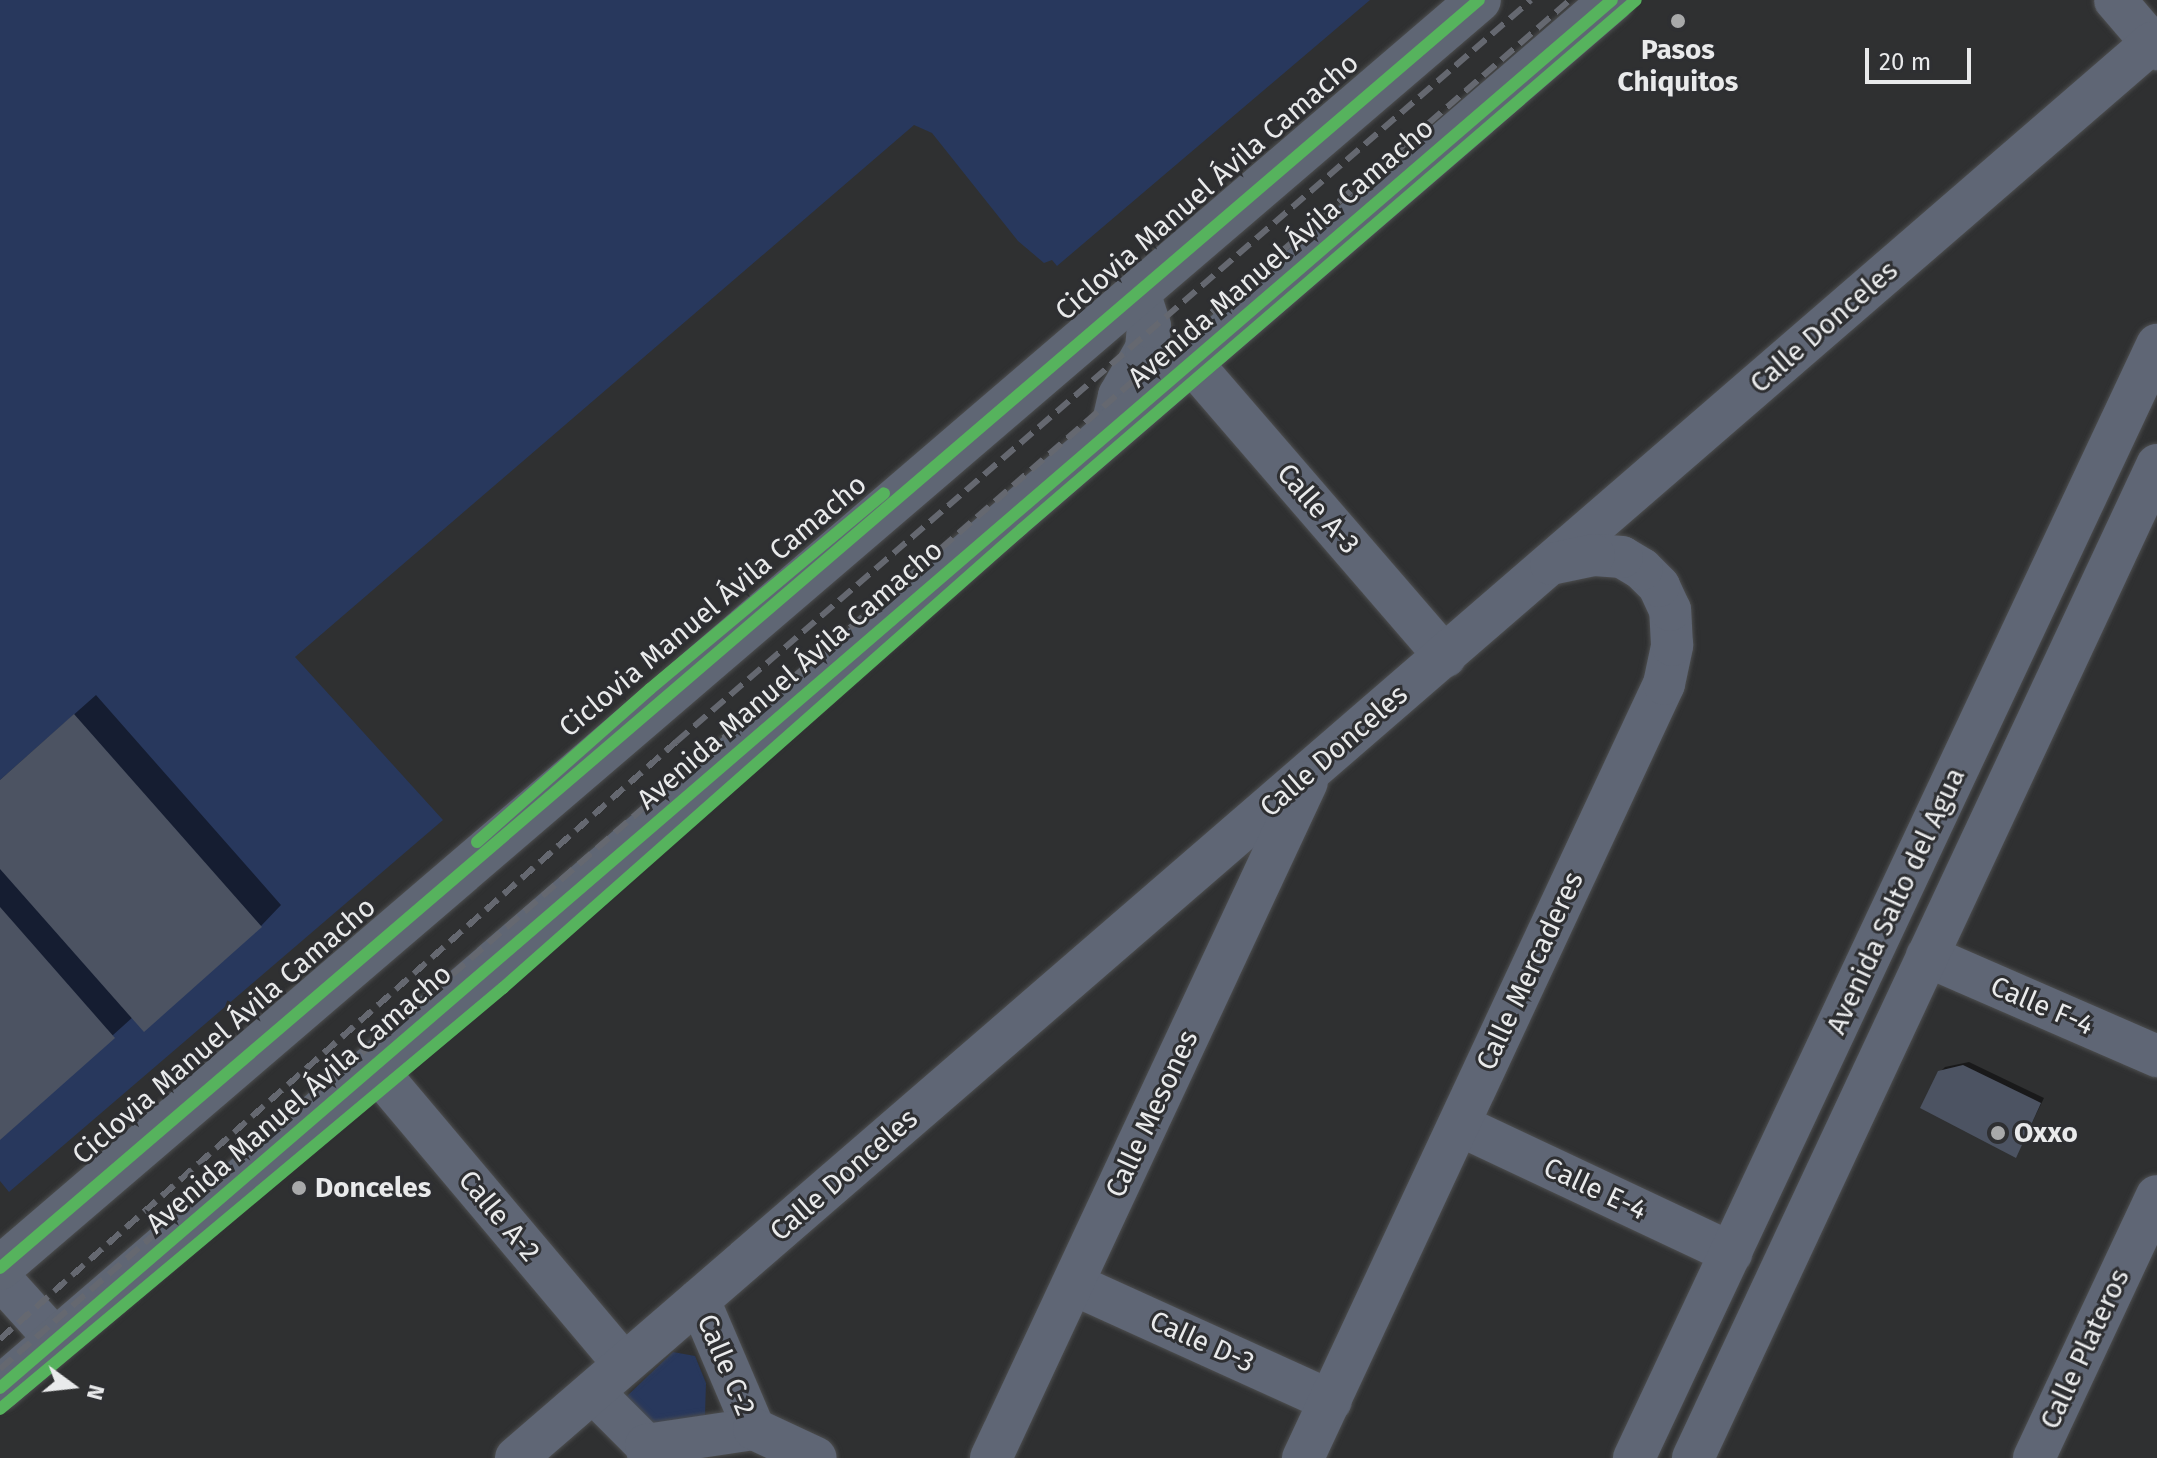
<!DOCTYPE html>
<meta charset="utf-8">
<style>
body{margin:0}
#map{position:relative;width:2157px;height:1458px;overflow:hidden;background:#2f3031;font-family:"Fira Sans",sans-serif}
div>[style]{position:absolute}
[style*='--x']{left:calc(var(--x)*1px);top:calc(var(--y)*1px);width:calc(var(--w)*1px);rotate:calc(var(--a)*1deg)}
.green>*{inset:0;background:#28385d}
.shadow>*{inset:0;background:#0007}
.building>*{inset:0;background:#4c5362}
.roads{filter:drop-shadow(0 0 2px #4d4e4f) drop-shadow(0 0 2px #4d4e4f)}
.minor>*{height:42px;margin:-21px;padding:0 21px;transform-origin:21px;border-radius:21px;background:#5f6675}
.major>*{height:44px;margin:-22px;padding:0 22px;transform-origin:22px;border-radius:22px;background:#5f6674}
.rail>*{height:6px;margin-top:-3px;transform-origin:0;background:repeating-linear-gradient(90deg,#656870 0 16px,transparent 0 24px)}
.cycleway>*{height:12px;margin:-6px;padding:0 6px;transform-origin:6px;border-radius:6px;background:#56b35d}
.dots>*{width:22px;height:22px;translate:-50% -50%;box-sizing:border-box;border:4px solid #2e2f32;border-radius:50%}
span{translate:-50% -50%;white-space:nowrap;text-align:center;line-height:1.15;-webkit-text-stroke:6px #2e2f32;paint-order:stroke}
.poi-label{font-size:28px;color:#e9eaeb;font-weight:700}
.left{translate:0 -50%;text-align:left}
.street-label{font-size:28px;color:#e9eaeb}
.north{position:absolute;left:32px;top:1346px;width:80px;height:80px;-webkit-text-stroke:6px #2e2f32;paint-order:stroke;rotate:105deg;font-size:22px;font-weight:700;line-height:32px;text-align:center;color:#e9eaeb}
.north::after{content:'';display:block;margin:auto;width:28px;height:36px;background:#e9eaeb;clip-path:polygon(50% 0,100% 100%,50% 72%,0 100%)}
.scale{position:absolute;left:1865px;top:48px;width:106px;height:36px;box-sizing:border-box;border:4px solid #e9eaeb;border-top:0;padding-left:10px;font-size:24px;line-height:28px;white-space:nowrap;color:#e9eaeb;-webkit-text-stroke:6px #2e2f32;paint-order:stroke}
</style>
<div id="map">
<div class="green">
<div style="clip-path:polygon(0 0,1370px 0,1057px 266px,1052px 260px,1044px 263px,1018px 241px,932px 133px,914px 125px,295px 657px,443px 820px,9px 1192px,0 1181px)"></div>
<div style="clip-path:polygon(673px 1352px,695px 1356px,706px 1383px,705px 1415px,681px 1420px,666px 1435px,626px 1397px)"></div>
</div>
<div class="shadow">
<div style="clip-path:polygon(96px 695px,281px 905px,261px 926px,133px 1017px,0 1137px,0 780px)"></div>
<div style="clip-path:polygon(1969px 1062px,2044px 1098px,2016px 1156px,1940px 1072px,1945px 1067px)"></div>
</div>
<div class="building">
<div style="clip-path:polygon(74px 714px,262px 927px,144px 1032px,0 869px,0 780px)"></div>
<div style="clip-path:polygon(0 907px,115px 1038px,0 1140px)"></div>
<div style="clip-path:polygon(1963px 1065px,2041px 1103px,2016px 1158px,1920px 1108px,1938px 1071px)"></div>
</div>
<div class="roads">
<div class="minor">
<div style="--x:2115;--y:0;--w:65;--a:49.4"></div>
<div style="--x:1191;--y:362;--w:389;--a:49.2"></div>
<div style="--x:1927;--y:956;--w:251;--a:23.5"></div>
<div style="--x:374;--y:1067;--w:388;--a:49.9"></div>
<div style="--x:1459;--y:1125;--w:301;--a:25.2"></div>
<div style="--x:0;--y:1278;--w:84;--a:47.9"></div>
<div style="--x:1073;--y:1284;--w:283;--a:24.4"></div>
<div style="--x:699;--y:1300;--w:140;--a:66.9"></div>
<div style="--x:593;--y:1392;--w:75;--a:45"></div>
<div style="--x:646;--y:1445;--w:13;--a:77"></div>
<div style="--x:646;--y:1445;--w:109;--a:-8.4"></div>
<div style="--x:754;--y:1429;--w:68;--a:25.1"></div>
<div style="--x:516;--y:1458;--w:2163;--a:-40.86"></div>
<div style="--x:991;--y:1458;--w:746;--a:-64.95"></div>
<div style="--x:1303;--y:1458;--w:854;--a:-65"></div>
<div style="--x:1664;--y:684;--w:40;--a:-78"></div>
<div style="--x:1672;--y:645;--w:35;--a:-93"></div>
<div style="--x:1670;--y:610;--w:26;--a:-115"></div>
<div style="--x:1659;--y:586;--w:24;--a:-135"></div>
<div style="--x:1642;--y:569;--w:23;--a:-149"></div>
<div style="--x:1622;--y:557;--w:28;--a:-176"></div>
<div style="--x:1594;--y:555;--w:44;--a:168.2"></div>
<div style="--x:1634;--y:1458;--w:1230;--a:-64.83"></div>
<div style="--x:1693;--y:1458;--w:1096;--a:-64.95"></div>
<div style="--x:2034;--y:1458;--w:289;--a:-64.9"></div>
</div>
<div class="major">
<div style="--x:1114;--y:422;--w:27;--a:-77"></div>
<div style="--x:1120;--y:396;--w:54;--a:-60.1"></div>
<div style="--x:1147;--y:349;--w:23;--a:-85"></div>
<div style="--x:1149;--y:326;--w:35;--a:-108"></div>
<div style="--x:0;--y:1268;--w:1948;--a:-40.61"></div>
<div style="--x:0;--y:1388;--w:2127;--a:-40.73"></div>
</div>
</div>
<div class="rail">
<div style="--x:0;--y:1339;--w:902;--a:-41.45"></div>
<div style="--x:676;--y:742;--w:1132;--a:-40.95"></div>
<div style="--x:0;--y:1369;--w:2083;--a:-41.09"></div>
</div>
<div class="cycleway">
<div style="--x:477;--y:842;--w:231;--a:-41.5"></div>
<div style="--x:650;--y:689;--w:305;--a:-39.9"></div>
<div style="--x:0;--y:1268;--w:1948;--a:-40.61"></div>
<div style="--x:0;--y:1388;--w:2127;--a:-40.73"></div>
<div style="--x:0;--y:1409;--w:656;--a:-39.93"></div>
<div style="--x:503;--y:988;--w:693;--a:-41.49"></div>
<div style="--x:1022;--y:529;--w:810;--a:-40.75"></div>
</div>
<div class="dots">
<div style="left:1678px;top:21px;background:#a8a9aa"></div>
<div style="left:1998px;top:1133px;background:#a8a9aa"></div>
<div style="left:299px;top:1188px;background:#a8a9aa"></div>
</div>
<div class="poi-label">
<span style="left:1678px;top:66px">Pasos<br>Chiquitos</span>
<span class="left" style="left:2014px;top:1133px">Oxxo</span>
<span class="left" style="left:315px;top:1188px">Donceles</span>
</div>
<div class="street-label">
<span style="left:1207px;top:187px;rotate:-41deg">Ciclovia Manuel Ávila Camacho</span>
<span style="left:1281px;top:253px;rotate:-41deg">Avenida Manuel Ávila Camacho</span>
<span style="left:1824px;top:327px;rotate:-41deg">Calle Donceles</span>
<span style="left:1318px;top:509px;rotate:49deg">Calle A-3</span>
<span style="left:713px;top:606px;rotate:-40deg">Ciclovia Manuel Ávila Camacho</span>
<span style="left:790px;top:675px;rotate:-41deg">Avenida Manuel Ávila Camacho</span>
<span style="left:1334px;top:751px;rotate:-41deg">Calle Donceles</span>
<span style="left:1896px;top:901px;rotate:-65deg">Avenida Salto del Agua</span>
<span style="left:1530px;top:971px;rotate:-65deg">Calle Mercaderes</span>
<span style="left:2042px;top:1006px;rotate:23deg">Calle F-4</span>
<span style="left:224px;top:1031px;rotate:-41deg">Ciclovia Manuel Ávila Camacho</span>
<span style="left:299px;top:1099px;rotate:-41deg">Avenida Manuel Ávila Camacho</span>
<span style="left:1152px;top:1114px;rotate:-65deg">Calle Mesones</span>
<span style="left:844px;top:1175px;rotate:-41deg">Calle Donceles</span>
<span style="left:1595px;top:1189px;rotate:25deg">Calle E-4</span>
<span style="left:499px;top:1216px;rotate:50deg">Calle A-2</span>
<span style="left:1202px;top:1342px;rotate:24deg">Calle D-3</span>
<span style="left:2085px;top:1349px;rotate:-65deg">Calle Plateros</span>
<span style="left:726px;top:1365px;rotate:67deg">Calle C-2</span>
</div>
<div class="north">N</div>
<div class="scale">20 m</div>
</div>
